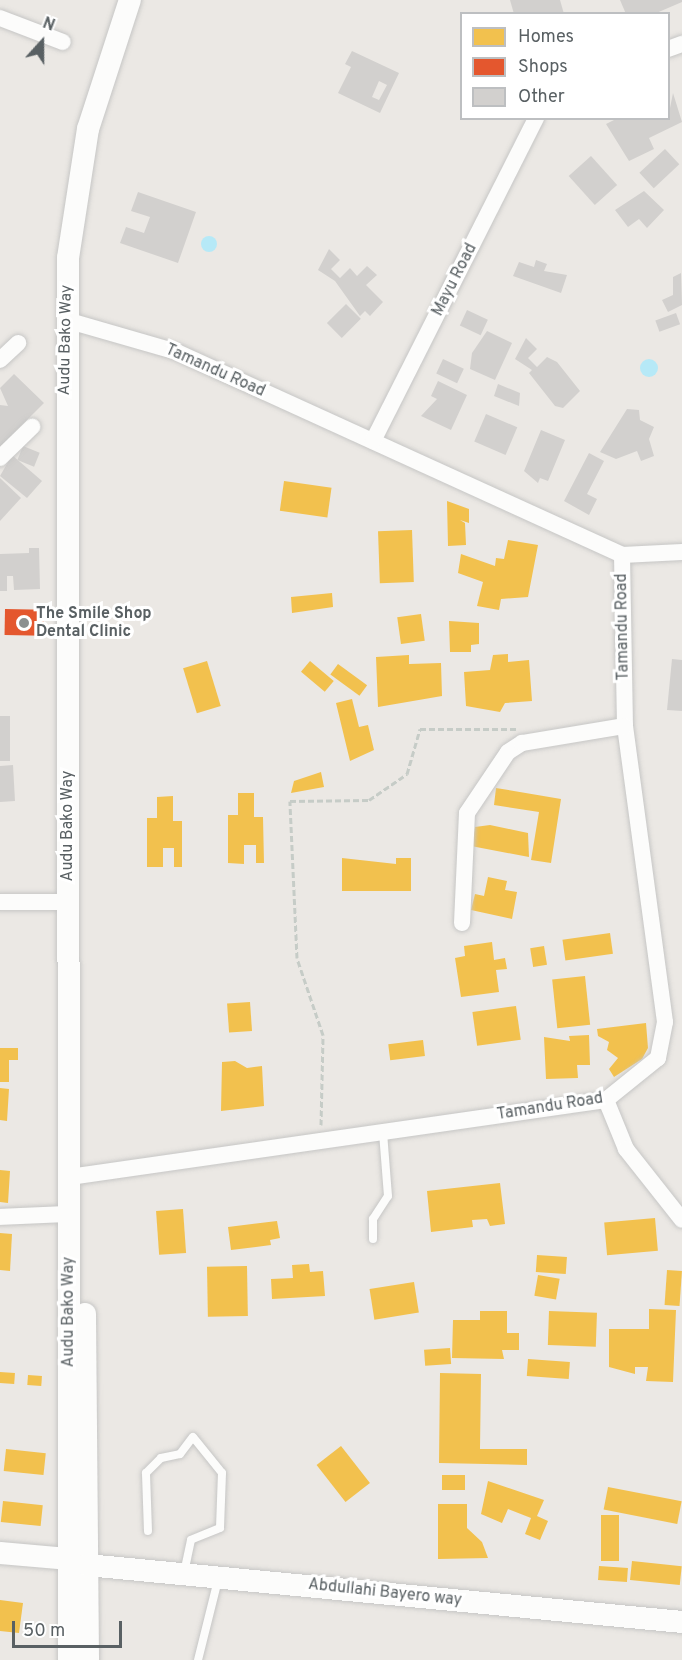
<!DOCTYPE html>
<style>
body{margin:0}
#map{position:relative;width:682px;height:1660px;overflow:hidden;background:#ebe8e4;font-family:Overpass,sans-serif}
div>[style]{position:absolute}
[style*='--x']{left:calc(var(--x)*1px);top:calc(var(--y)*1px);width:calc(var(--w)*1px);rotate:calc(var(--a)*1deg)}
.water>*{inset:0;background:#b6e9f7}
.round{border-radius:50%}
.homes>*{inset:0;background:#f2c14e;transform-origin:0 0}
.shops>*{inset:0;background:#e4572e;transform-origin:0 0}
.building>*{inset:0;background:#d2d0ce;transform-origin:0 0}
.path>*{height:3px;margin-top:-1.5px;transform-origin:0;background:repeating-linear-gradient(90deg,#c6ccc7 0 6px,transparent 0 9px)}
.roads{filter:drop-shadow(0 0 2px #c6c6c5) drop-shadow(0 0 2px #c6c6c5)}
.lane>*{height:8px;margin:-4px;padding:0 4px;transform-origin:4px;border-radius:4px;background:#fcfcfb}
.street>*{height:16px;margin:-8px;padding:0 8px;transform-origin:8px;border-radius:8px;background:#fcfcfb}
.secondary>*{height:22px;margin:-11px;padding:0 11px;transform-origin:11px;border-radius:11px;background:#fcfcfb}
.dots>*{width:16px;height:16px;translate:-50% -50%;box-sizing:border-box;border:3px solid #fff;border-radius:50%}
span{translate:-50% -50%;white-space:nowrap;text-align:center;line-height:1.15;-webkit-text-stroke:6px #fff;paint-order:stroke}
.street-label{font-size:16px;color:#596063}
.poi-label{font-size:16px;color:#596063;font-weight:700}
.left{translate:0 -50%;text-align:left}
.legend{position:absolute;left:460px;top:12px;width:210px;height:108px;box-sizing:border-box;background:#fff;border:2px solid #bdbfc1;margin:0;padding:8px 10px;list-style:none;font-size:18px;color:#596063}
.legend li{display:flex;align-items:center;gap:12px;height:30px}
.legend b{width:30px;border:2px solid #bdbfc1}
.north{position:absolute;left:12px;top:12px;width:60px;height:60px;-webkit-text-stroke:4px #fff;paint-order:stroke;rotate:21deg;font-size:16px;font-weight:700;line-height:24px;text-align:center;color:#596063}
.north::after{content:'';display:block;margin:auto;width:21px;height:27px;background:#596063;clip-path:polygon(50% 0,100% 100%,50% 72%,0 100%)}
.scale{position:absolute;left:12px;top:1621px;width:110px;height:27px;box-sizing:border-box;border:3px solid #596063;border-top:0;padding-left:8px;font-size:18px;line-height:21px;white-space:nowrap;color:#596063;-webkit-text-stroke:4px #fff;paint-order:stroke}
</style>
<div id="map">
<div class="water">
<div class="round" style="left:201px;top:236px;width:16px;height:16px"></div>
<div class="round" style="left:640px;top:359px;width:18px;height:18px"></div>
</div>
<div class="homes">
<div style="left:284px;top:481px;width:48px;height:30px;rotate:8deg"></div>
<div style="clip-path:polygon(447px 501px,469px 509px,469px 523px,460px 520px,465px 523px,466px 545px,448px 546px)"></div>
<div style="left:412px;top:530px;width:52px;height:34px;rotate:88deg"></div>
<div style="clip-path:polygon(508px 540px,538px 545px,528px 597px,501px 599px,499px 610px,477px 606px,483px 582px,458px 573px,461px 554px,495px 566px,496px 558px,504px 559px)"></div>
<div style="clip-path:polygon(332px 593px,333px 607px,292px 613px,291px 597px)"></div>
<div style="left:421px;top:614px;width:27px;height:24px;rotate:82deg"></div>
<div style="clip-path:polygon(449px 621px,479px 623px,479px 644px,471px 645px,471px 652px,450px 652px)"></div>
<div style="clip-path:polygon(508px 654px,508px 662px,529px 660px,532px 701px,505px 703px,500px 712px,466px 706px,464px 672px,490px 670px,493px 655px)"></div>
<div style="clip-path:polygon(409px 655px,409px 664px,441px 663px,442px 696px,378px 707px,376px 657px)"></div>
<div style="left:207px;top:661px;width:47px;height:25px;rotate:73deg"></div>
<div style="left:310px;top:661px;width:31px;height:14px;rotate:40deg"></div>
<div style="left:338px;top:664px;width:36px;height:13px;rotate:36deg"></div>
<div style="clip-path:polygon(352px 699px,359px 727px,368px 725px,374px 750px,350px 761px,336px 703px)"></div>
<div style="clip-path:polygon(321px 772px,324px 787px,291px 793px,294px 781px)"></div>
<div style="clip-path:polygon(496px 788px,561px 799px,551px 863px,531px 860px,539px 812px,494px 805px)"></div>
<div style="clip-path:polygon(238px 793px,254px 793px,254px 817px,263px 817px,264px 863px,256px 863px,256px 845px,244px 845px,244px 864px,228px 863px,228px 815px,238px 815px)"></div>
<div style="clip-path:polygon(173px 796px,173px 821px,182px 821px,182px 867px,174px 867px,174px 848px,163px 848px,163px 867px,147px 867px,147px 818px,157px 818px,157px 797px)"></div>
<div style="clip-path:polygon(490px 825px,528px 833px,529px 857px,471px 846px,475px 827px)"></div>
<div style="clip-path:polygon(342px 858px,396px 864px,396px 858px,411px 858px,411px 891px,342px 891px)"></div>
<div style="clip-path:polygon(488px 877px,507px 881px,505px 890px,517px 892px,512px 919px,471px 910px,475px 894px,484px 896px)"></div>
<div style="left:610px;top:933px;width:21px;height:48px;rotate:82deg"></div>
<div style="clip-path:polygon(492px 942px,494px 960px,505px 958px,507px 969px,496px 970px,499px 992px,461px 997px,455px 958px,465px 956px,464px 946px)"></div>
<div style="left:544px;top:946px;width:19px;height:14px;rotate:81deg"></div>
<div style="left:585px;top:976px;width:49px;height:33px;rotate:84deg"></div>
<div style="left:250px;top:1002px;width:29px;height:23px;rotate:86deg"></div>
<div style="left:516px;top:1006px;width:34px;height:44px;rotate:82deg"></div>
<div style="clip-path:polygon(646px 1023px,648px 1048px,642px 1059px,614px 1077px,609px 1069px,618px 1058px,607px 1050px,609px 1042px,598px 1036px,597px 1029px)"></div>
<div style="clip-path:polygon(589px 1035px,590px 1065px,577px 1065px,578px 1078px,546px 1079px,544px 1037px,570px 1041px,569px 1036px)"></div>
<div style="left:423px;top:1040px;width:16px;height:35px;rotate:83deg"></div>
<div style="clip-path:polygon(0 1048px,18px 1048px,18px 1060px,9px 1060px,9px 1082px,0 1082px)"></div>
<div style="clip-path:polygon(235px 1061px,247px 1068px,262px 1066px,264px 1106px,221px 1111px,222px 1062px)"></div>
<div style="clip-path:polygon(0 1088px,9px 1089px,7px 1121px,0 1120px)"></div>
<div style="clip-path:polygon(0 1170px,10px 1171px,8px 1203px,0 1202px)"></div>
<div style="clip-path:polygon(500px 1183px,505px 1224px,490px 1226px,487px 1219px,472px 1220px,473px 1227px,431px 1232px,427px 1191px)"></div>
<div style="left:183px;top:1209px;width:44px;height:27px;rotate:86deg"></div>
<div style="left:655px;top:1218px;width:33px;height:51px;rotate:85deg"></div>
<div style="clip-path:polygon(277px 1221px,280px 1238px,270px 1240px,271px 1245px,231px 1250px,228px 1227px)"></div>
<div style="clip-path:polygon(0 1233px,12px 1234px,10px 1271px,0 1270px)"></div>
<div style="left:537px;top:1255px;width:30px;height:17px;rotate:4deg"></div>
<div style="clip-path:polygon(309px 1264px,310px 1272px,323px 1271px,325px 1296px,272px 1299px,271px 1279px,293px 1278px,292px 1265px)"></div>
<div style="left:247px;top:1266px;width:50px;height:40px;rotate:89deg"></div>
<div style="left:667px;top:1270px;width:15px;height:35px;rotate:4deg"></div>
<div style="left:538px;top:1275px;width:22px;height:21px;rotate:10deg"></div>
<div style="left:414px;top:1282px;width:31px;height:45px;rotate:81deg"></div>
<div style="clip-path:polygon(649px 1309px,676px 1310px,673px 1382px,646px 1381px,648px 1367px,635px 1367px,635px 1374px,609px 1367px,609px 1329px,649px 1329px)"></div>
<div style="clip-path:polygon(480px 1311px,507px 1311px,507px 1333px,519px 1333px,519px 1350px,502px 1350px,504px 1359px,452px 1358px,453px 1320px,480px 1320px)"></div>
<div style="left:549px;top:1311px;width:48px;height:34px;rotate:2deg"></div>
<div style="left:450px;top:1348px;width:16px;height:26px;rotate:86deg"></div>
<div style="left:528px;top:1359px;width:42px;height:17px;rotate:4deg"></div>
<div style="left:0;top:1372px;width:15px;height:11px;rotate:4deg"></div>
<div style="clip-path:polygon(440px 1373px,481px 1374px,480px 1449px,527px 1449px,527px 1465px,439px 1463px)"></div>
<div style="left:28px;top:1375px;width:14px;height:10px;rotate:4deg"></div>
<div style="left:341px;top:1446px;width:47px;height:31px;rotate:52deg"></div>
<div style="left:6px;top:1449px;width:40px;height:22px;rotate:6deg"></div>
<div style="left:442px;top:1475px;width:23px;height:15px"></div>
<div style="clip-path:polygon(488px 1481px,544px 1500px,537px 1516px,548px 1521px,540px 1540px,525px 1534px,531px 1518px,508px 1509px,502px 1523px,481px 1514px)"></div>
<div style="left:608px;top:1487px;width:75px;height:23px;rotate:11deg"></div>
<div style="left:3px;top:1501px;width:40px;height:21px;rotate:6deg"></div>
<div style="clip-path:polygon(438px 1504px,467px 1504px,467px 1528px,482px 1542px,488px 1558px,438px 1559px)"></div>
<div style="left:601px;top:1515px;width:18px;height:46px"></div>
<div style="left:632px;top:1561px;width:50px;height:19px;rotate:6deg"></div>
<div style="left:599px;top:1566px;width:29px;height:14px;rotate:4deg"></div>
<div style="clip-path:polygon(0 1600px,23px 1603px,19px 1633px,0 1631px)"></div>
</div>
<div class="shops">
<div style="left:5px;top:609px;width:39px;height:26px;rotate:1deg"></div>
</div>
<div class="building">
<div style="clip-path:polygon(510px 0,560px 0,564px 14px,514px 14px)"></div>
<div style="clip-path:polygon(620px 0,682px 0,682px 2px,654px 14px,626px 14px)"></div>
<div style="clip-path:polygon(evenodd,352px 51px,399px 73px,380px 113px,338px 93px,351px 67px,345px 64px,352px 51px,379px 81px,387px 85px,379px 100px,372px 97px,379px 81px)"></div>
<div style="clip-path:polygon(673px 93px,682px 122px,649px 138px,654px 149px,629px 161px,606px 124px,618px 118px,668px 118px)"></div>
<div style="left:665px;top:149px;width:21px;height:35px;rotate:47deg"></div>
<div style="left:591px;top:156px;width:39px;height:30px;rotate:48deg"></div>
<div style="clip-path:polygon(644px 191px,664px 210px,647px 228px,639px 219px,628px 227px,615px 210px)"></div>
<div style="clip-path:polygon(138px 192px,196px 212px,178px 263px,120px 243px,126px 227px,144px 233px,150px 217px,131px 211px)"></div>
<div style="clip-path:polygon(329px 249px,340px 260px,331px 269px,340px 278px,350px 268px,357px 276px,367px 266px,377px 275px,366px 285px,383px 302px,370px 316px,365px 311px,360px 316px,335px 281px,318px 270px)"></div>
<div style="clip-path:polygon(536px 260px,547px 264px,544px 271px,567px 275px,561px 293px,513px 276px,519px 262px,534px 267px)"></div>
<div style="clip-path:polygon(681px 273px,682px 305px,668px 312px,662px 300px,673px 295px,673px 277px)"></div>
<div style="left:346px;top:304px;width:21px;height:27px;rotate:45deg"></div>
<div style="left:467px;top:310px;width:23px;height:17px;rotate:25deg"></div>
<div style="left:676px;top:313px;width:12px;height:22px;rotate:70deg"></div>
<div style="clip-path:polygon(487px 331px,512px 343px,495px 380px,470px 369px,472px 353px)"></div>
<div style="clip-path:polygon(526px 338px,537px 349px,528px 358px,537px 367px,547px 357px,557px 362px,580px 391px,563px 408px,555px 406px,529px 373px,532px 370px,515px 359px)"></div>
<div style="left:443px;top:359px;width:23px;height:16px;rotate:25deg"></div>
<div style="clip-path:polygon(14px 374px,44px 403px,0 447px,0 405px,8px 406px,0 388px)"></div>
<div style="clip-path:polygon(438px 381px,467px 395px,451px 430px,421px 416px,437px 399px,431px 396px)"></div>
<div style="clip-path:polygon(498px 384px,520px 393px,519px 406px,494px 396px)"></div>
<div style="clip-path:polygon(627px 409px,639px 410px,640px 420px,654px 427px,649px 439px,654px 456px,641px 461px,637px 451px,616px 459px,600px 452px)"></div>
<div style="left:486px;top:414px;width:34px;height:30px;rotate:23deg"></div>
<div style="clip-path:polygon(541px 430px,565px 440px,548px 481px,540px 478px,538px 483px,524px 471px)"></div>
<div style="left:23px;top:446px;width:18px;height:15px;rotate:22deg"></div>
<div style="clip-path:polygon(589px 453px,604px 461px,587px 494px,597px 499px,589px 515px,564px 501px)"></div>
<div style="clip-path:polygon(12px 455px,42px 481px,27px 498px,0 476px)"></div>
<div style="clip-path:polygon(0 478px,21px 498px,0 521px)"></div>
<div style="clip-path:polygon(29px 548px,39px 548px,40px 589px,14px 590px,13px 576px,7px 576px,7px 591px,0 591px,0 554px,29px 553px)"></div>
<div style="clip-path:polygon(672px 659px,682px 660px,682px 711px,667px 710px)"></div>
<div style="left:0;top:716px;width:10px;height:45px"></div>
<div style="clip-path:polygon(13px 765px,15px 801px,0 802px,0 766px)"></div>
</div>
<div class="path">
<div style="--x:321;--y:1125;--w:90;--a:-88.7"></div>
<div style="--x:323;--y:1035;--w:81;--a:-108.7"></div>
<div style="--x:297;--y:958;--w:157;--a:-92.6"></div>
<div style="--x:290;--y:801;--w:79;--a:-0.7"></div>
<div style="--x:369;--y:800;--w:46;--a:-34.4"></div>
<div style="--x:407;--y:774;--w:47;--a:-73.9"></div>
<div style="--x:420;--y:729;--w:97;--a:0"></div>
</div>
<div class="roads">
<div class="lane">
<div style="--x:373;--y:1239;--w:20;--a:-90"></div>
<div style="--x:373;--y:1219;--w:27;--a:-57"></div>
<div style="--x:388;--y:1196;--w:63;--a:-94.5"></div>
<div style="--x:148;--y:1531;--w:58;--a:-92"></div>
<div style="--x:146;--y:1473;--w:21;--a:-45"></div>
<div style="--x:161;--y:1458;--w:19;--a:-12"></div>
<div style="--x:180;--y:1454;--w:21;--a:-53"></div>
<div style="--x:193;--y:1437;--w:46;--a:51.1"></div>
<div style="--x:222;--y:1473;--w:55;--a:92.1"></div>
<div style="--x:220;--y:1528;--w:31;--a:158"></div>
<div style="--x:191;--y:1540;--w:33;--a:102"></div>
<div style="--x:198;--y:1660;--w:82;--a:-76"></div>
</div>
<div class="street">
<div style="--x:0;--y:18;--w:67;--a:20.9"></div>
<div style="--x:668;--y:49;--w:15;--a:-20"></div>
<div style="--x:66;--y:320;--w:116;--a:16.1"></div>
<div style="--x:177;--y:352;--w:489;--a:24.5"></div>
<div style="--x:622;--y:555;--w:171;--a:89"></div>
<div style="--x:625;--y:726;--w:299;--a:82.3"></div>
<div style="--x:665;--y:1022;--w:37;--a:101"></div>
<div style="--x:658;--y:1058;--w:67;--a:141.1"></div>
<div style="--x:606;--y:1100;--w:542;--a:171.83"></div>
<div style="--x:0;--y:360;--w:25;--a:-43"></div>
<div style="--x:373;--y:441;--w:362;--a:-63.2"></div>
<div style="--x:0;--y:458;--w:45;--a:-44.1"></div>
<div style="--x:622;--y:555;--w:60;--a:-2.9"></div>
<div style="--x:0;--y:902;--w:68;--a:0"></div>
<div style="--x:462;--y:923;--w:110;--a:-87.4"></div>
<div style="--x:467;--y:813;--w:73;--a:-56.1"></div>
<div style="--x:508;--y:752;--w:17;--a:-33"></div>
<div style="--x:522;--y:743;--w:104;--a:-9.4"></div>
<div style="--x:606;--y:1100;--w:53;--a:67.8"></div>
<div style="--x:626;--y:1149;--w:90;--a:51.7"></div>
<div style="--x:0;--y:1217;--w:70;--a:-2.5"></div>
</div>
<div class="secondary">
<div style="--x:85;--y:1314;--w:346;--a:89.5"></div>
<div style="--x:0;--y:1553;--w:68;--a:5"></div>
<div style="--x:87;--y:1565;--w:598;--a:5.47"></div>
<div style="--x:69;--y:1660;--w:1402;--a:-90.04"></div>
<div style="--x:68;--y:258;--w:131;--a:-81.2"></div>
<div style="--x:88;--y:129;--w:136;--a:-72"></div>
</div>
</div>
<div class="dots">
<div style="left:24px;top:623px;background:#8c9090"></div>
</div>
<div class="street-label">
<span style="left:455px;top:280px;rotate:-63deg">Mayu Road</span>
<span style="left:66px;top:340px;rotate:-89deg">Audu Bako Way</span>
<span style="left:215px;top:371px;rotate:24deg">Tamandu Road</span>
<span style="left:623px;top:627px;rotate:-91deg">Tamandu Road</span>
<span style="left:68px;top:826px;rotate:-90deg">Audu Bako Way</span>
<span style="left:550px;top:1107px;rotate:-9deg">Tamandu Road</span>
<span style="left:69px;top:1312px;rotate:-90deg">Audu Bako Way</span>
<span style="left:385px;top:1593px;rotate:6deg">Abdullahi Bayero way</span>
</div>
<div class="poi-label">
<span class="left" style="left:36px;top:623px">The Smile Shop<br>Dental Clinic</span>
</div>
<ul class="legend">
<li><b style="height:16px;background:#f2c14e"></b>Homes</li>
<li><b style="height:16px;background:#e4572e"></b>Shops</li>
<li><b style="height:16px;background:#d2d0ce"></b>Other</li>
</ul>
<div class="north">N</div>
<div class="scale">50 m</div>
</div>
